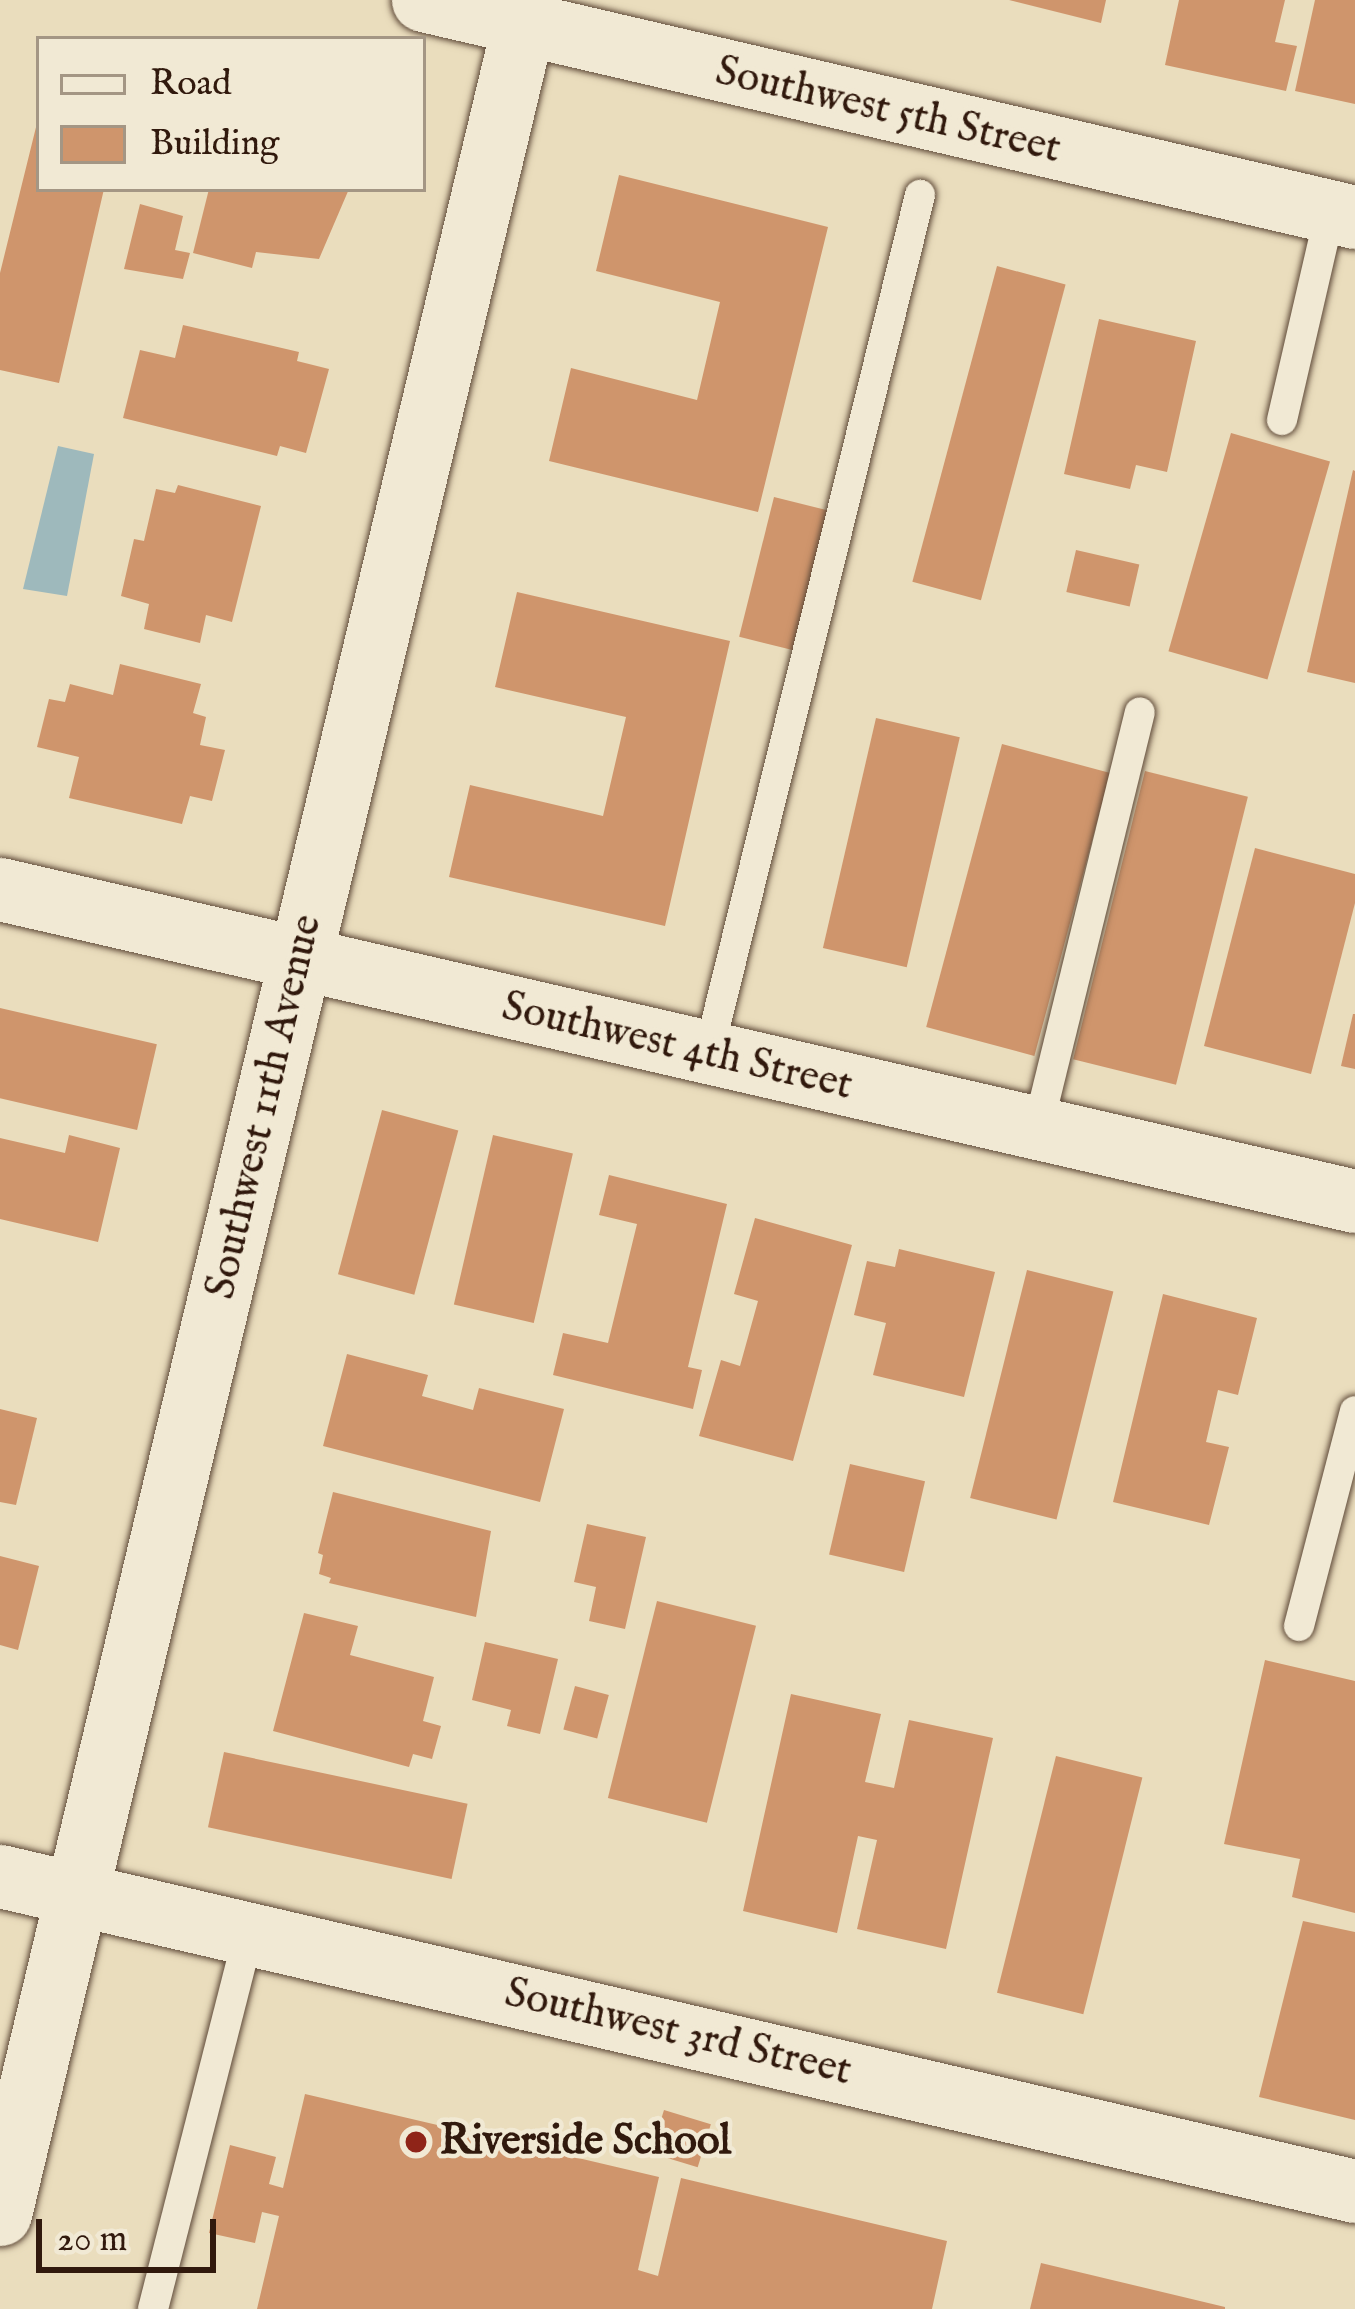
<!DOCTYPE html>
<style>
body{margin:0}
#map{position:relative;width:1355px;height:2309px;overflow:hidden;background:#eaddbd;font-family:"IM FELL English",serif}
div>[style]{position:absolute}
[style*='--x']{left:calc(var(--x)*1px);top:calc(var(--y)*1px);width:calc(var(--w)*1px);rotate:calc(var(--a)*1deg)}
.water>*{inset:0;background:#9eb9bc}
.building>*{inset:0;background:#cf956c;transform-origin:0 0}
.roads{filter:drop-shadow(0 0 3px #5f4a39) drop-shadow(0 0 3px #5f4a39)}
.lane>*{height:30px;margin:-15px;padding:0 15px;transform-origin:15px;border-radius:15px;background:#f1e9d4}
.street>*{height:63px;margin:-31.5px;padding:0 31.5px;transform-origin:31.5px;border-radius:31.5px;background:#f1e9d4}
.dots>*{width:33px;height:33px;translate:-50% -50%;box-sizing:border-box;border:6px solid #f1e9d4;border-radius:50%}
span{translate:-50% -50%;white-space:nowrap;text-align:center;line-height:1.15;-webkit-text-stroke:9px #f1e9d4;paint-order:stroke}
.street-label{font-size:42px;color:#31190d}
.poi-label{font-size:42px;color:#31190d;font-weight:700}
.left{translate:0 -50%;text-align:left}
.legend{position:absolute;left:36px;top:36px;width:390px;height:156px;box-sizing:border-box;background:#f1e9d4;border:3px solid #a49684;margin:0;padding:15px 21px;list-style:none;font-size:36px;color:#31190d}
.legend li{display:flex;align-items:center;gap:24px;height:60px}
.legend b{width:60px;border:3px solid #a49684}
.scale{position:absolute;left:36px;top:2219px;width:180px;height:54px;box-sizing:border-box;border:6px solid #31190d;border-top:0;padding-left:15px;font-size:36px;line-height:42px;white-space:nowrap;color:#31190d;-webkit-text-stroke:9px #f1e9d4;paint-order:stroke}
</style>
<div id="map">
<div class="water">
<div style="clip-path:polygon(58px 446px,94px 454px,67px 596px,23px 589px)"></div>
</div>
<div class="building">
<div style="clip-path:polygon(1009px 0,1106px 0,1101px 23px)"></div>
<div style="clip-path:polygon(1179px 0,1285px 0,1275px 42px,1297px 46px,1286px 91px,1165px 65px)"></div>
<div style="clip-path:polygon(1315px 0,1355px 0,1355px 104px,1295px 91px)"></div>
<div style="clip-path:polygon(39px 115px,39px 189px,104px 189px,59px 383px,0 370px,0 273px)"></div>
<div style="clip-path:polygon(619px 175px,828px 227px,758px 512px,549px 461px,571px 368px,697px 400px,720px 302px,596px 271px)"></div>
<div style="clip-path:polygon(209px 189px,349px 189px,319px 259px,256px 252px,252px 268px,193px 253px)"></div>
<div style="clip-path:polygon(140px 204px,183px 216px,175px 250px,190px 253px,183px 279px,124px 269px)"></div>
<div style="left:997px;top:266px;width:71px;height:327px;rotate:15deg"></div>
<div style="clip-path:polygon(1099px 319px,1196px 341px,1167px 472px,1136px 465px,1130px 489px,1064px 474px)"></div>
<div style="clip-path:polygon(183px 325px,299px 352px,297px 361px,329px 369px,306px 453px,280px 446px,277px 456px,123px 418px,140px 350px,175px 358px)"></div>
<div style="left:1231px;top:433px;width:103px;height:227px;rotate:16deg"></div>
<div style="clip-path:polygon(1353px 470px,1355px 471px,1355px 683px,1307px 672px)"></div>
<div style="clip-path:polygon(178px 485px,261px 506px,232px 622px,206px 615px,200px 643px,144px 629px,149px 604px,121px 596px,134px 539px,144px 541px,156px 489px,175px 493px)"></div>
<div style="left:774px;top:497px;width:58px;height:144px;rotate:14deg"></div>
<div style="left:1076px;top:550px;width:65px;height:43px;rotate:13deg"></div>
<div style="clip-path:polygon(517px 592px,730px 641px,665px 926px,449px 877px,470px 785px,603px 816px,626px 717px,495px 687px)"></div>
<div style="clip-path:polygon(120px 664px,201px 684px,193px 713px,206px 717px,200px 745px,225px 750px,212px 801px,190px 796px,182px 824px,69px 798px,79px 757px,37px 747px,49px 699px,65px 702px,70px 684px,113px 695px)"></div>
<div style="left:876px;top:718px;width:86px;height:236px;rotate:13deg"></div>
<div style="left:1002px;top:744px;width:112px;height:293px;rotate:15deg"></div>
<div style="left:1145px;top:771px;width:106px;height:297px;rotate:14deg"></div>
<div style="clip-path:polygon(1255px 848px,1355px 874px,1355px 903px,1311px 1074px,1204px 1046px)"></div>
<div style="left:0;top:1008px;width:161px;height:88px;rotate:13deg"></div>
<div style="clip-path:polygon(1353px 1014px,1355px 1014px,1355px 1069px,1341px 1066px)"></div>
<div style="left:382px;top:1110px;width:79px;height:170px;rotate:15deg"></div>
<div style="clip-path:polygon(69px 1135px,120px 1148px,98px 1242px,0 1219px,0 1138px,65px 1153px)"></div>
<div style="left:493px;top:1135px;width:82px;height:174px;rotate:13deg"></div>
<div style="clip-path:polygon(609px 1175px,727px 1204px,688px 1367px,702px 1370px,693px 1409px,553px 1375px,563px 1333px,608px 1343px,637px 1224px,599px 1215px)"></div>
<div style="clip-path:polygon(755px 1218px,852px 1245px,793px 1461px,699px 1436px,721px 1360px,740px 1366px,758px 1301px,734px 1294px)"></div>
<div style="clip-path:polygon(899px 1249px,995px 1272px,964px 1397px,873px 1375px,886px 1323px,854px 1315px,867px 1261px,895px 1267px)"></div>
<div style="left:1027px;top:1270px;width:89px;height:235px;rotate:14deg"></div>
<div style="clip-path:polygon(1163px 1294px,1257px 1318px,1238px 1395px,1218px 1390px,1206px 1442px,1229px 1447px,1209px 1525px,1113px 1502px)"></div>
<div style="clip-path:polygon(347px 1354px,428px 1375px,422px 1396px,473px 1410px,479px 1388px,564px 1409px,540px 1502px,323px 1446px)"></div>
<div style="clip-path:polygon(0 1409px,37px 1418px,16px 1505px,0 1502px)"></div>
<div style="left:850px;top:1464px;width:77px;height:93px;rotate:13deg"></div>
<div style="clip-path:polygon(333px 1492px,491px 1531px,476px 1617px,329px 1583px,331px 1578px,319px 1574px,323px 1555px,318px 1553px)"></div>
<div style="clip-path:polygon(587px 1524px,646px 1537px,625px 1629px,589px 1621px,596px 1587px,574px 1582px)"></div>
<div style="clip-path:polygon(0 1556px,39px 1566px,18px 1650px,0 1645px)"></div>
<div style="left:657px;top:1601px;width:102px;height:203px;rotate:14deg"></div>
<div style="clip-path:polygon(304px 1613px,358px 1626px,350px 1655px,434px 1677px,423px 1721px,441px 1726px,432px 1759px,413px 1754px,409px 1767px,273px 1731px)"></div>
<div style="clip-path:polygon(485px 1642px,558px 1659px,540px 1734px,507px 1726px,511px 1710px,472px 1700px)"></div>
<div style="clip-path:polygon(1265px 1660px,1355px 1681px,1355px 1913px,1292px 1897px,1300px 1859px,1224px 1844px)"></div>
<div style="left:575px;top:1686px;width:35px;height:45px;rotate:15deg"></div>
<div style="clip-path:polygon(791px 1694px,881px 1714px,865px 1782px,894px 1788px,909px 1720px,993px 1738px,946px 1949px,857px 1929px,877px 1840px,858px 1836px,837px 1933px,743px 1911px)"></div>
<div style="left:224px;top:1752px;width:249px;height:77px;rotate:12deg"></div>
<div style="left:1056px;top:1756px;width:89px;height:244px;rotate:14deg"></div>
<div style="clip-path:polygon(1303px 1921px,1355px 1932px,1355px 2120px,1259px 2097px)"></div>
<div style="clip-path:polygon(305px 2094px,659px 2177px,638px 2270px,658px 2276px,681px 2178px,947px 2241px,932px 2309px,257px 2309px,279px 2216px,262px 2212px,255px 2243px,209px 2233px,230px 2145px,276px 2157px,269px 2184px,283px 2188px)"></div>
<div style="left:664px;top:2110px;width:49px;height:45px;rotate:17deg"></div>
<div style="clip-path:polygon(1041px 2263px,1225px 2307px,1225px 2309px,1030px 2309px)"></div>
</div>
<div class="roads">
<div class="lane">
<div style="--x:1282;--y:420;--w:213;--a:-77"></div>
<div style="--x:708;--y:1055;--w:886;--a:-76.15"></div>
<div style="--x:1037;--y:1131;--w:431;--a:-76.2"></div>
<div style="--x:1299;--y:1626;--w:222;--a:-75.4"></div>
<div style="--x:153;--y:2309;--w:389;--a:-75.7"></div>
</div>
<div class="street">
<div style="--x:423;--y:0;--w:957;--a:13.11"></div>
<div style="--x:0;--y:889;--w:1390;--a:12.97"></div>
<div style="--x:0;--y:1876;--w:1391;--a:13.09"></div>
<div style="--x:0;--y:2214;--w:2276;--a:-76.56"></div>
</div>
</div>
<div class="dots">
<div style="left:416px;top:2142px;background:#8f2418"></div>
</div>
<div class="street-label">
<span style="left:888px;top:111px;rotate:13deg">Southwest 5th Street</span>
<span style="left:677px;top:1047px;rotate:13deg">Southwest 4th Street</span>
<span style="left:265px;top:1107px;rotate:-77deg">Southwest 11th Avenue</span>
<span style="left:678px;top:2033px;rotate:13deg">Southwest 3rd Street</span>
</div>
<div class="poi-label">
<span class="left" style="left:440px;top:2142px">Riverside School</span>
</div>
<ul class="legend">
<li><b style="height:15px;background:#f1e9d4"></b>Road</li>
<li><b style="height:33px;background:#cf956c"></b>Building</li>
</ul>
<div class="scale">20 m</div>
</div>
